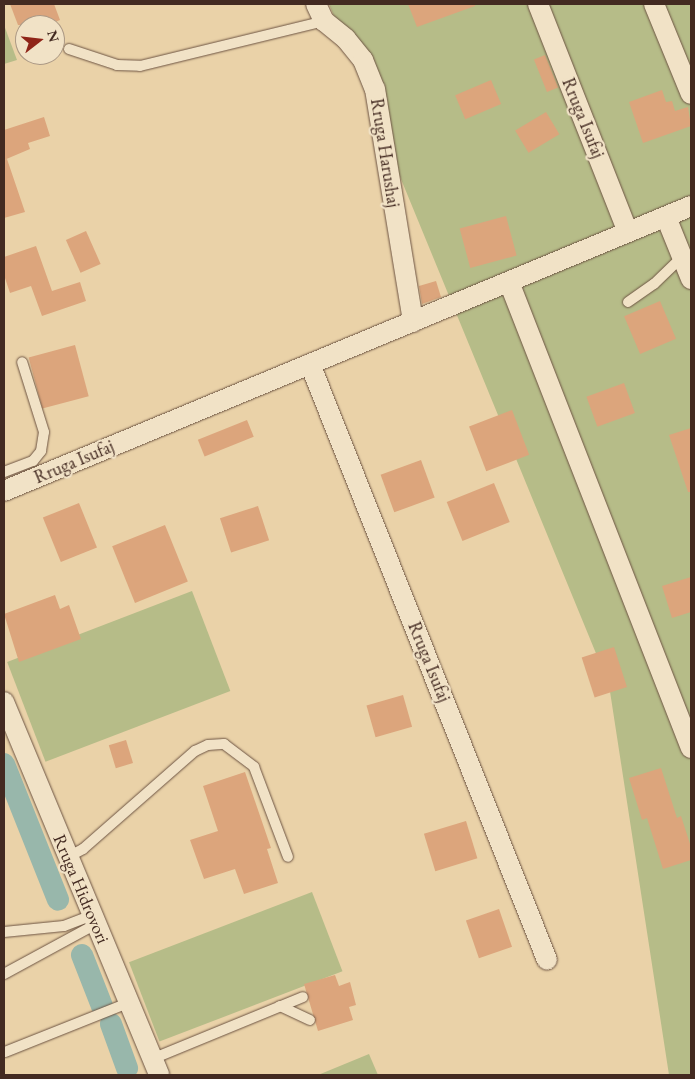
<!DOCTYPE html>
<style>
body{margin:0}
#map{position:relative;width:695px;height:1079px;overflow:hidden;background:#ead2a8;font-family:"EB Garamond",serif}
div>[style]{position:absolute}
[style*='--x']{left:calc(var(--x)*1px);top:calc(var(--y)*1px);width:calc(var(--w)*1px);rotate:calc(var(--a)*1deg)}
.green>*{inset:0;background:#b6bc88;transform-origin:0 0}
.canal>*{height:22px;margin:-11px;padding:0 11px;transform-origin:11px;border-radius:11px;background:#98b7ab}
.building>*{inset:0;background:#dca57c;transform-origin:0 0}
.roads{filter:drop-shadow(0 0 1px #6d5443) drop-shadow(0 0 1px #6d5443)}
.service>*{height:10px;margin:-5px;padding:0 5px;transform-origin:5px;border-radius:5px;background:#f1e2c6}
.minor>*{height:20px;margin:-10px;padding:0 10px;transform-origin:10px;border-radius:10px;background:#f1e2c6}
span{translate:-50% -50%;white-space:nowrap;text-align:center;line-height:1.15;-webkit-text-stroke:4.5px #f1e2c6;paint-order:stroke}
.street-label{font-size:18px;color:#432a21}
.frame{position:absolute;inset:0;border:5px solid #432a21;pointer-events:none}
.north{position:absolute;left:15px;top:15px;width:50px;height:50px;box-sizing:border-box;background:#f1e2c6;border:1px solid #ab9884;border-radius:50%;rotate:74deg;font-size:14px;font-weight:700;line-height:20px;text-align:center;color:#432a21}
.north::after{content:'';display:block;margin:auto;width:18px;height:22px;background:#8f2418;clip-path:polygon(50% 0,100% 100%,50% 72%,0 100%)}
</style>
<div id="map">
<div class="green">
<div style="clip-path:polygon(329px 4px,691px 4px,691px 1075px,669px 1075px,609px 685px)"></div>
<div style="clip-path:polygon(4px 25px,17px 60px,4px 64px)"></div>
<div style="left:192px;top:591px;width:107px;height:198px;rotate:69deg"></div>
<div style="left:312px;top:892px;width:85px;height:196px;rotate:69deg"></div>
<div style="clip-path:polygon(369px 1054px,378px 1075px,318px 1075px)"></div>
</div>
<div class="canal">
<div style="--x:4;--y:764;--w:146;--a:68.3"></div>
<div style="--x:82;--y:955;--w:55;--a:68.6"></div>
<div style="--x:111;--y:1024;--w:47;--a:70"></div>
</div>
<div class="building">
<div style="clip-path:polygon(10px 4px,54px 4px,60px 20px,48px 25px,18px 25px)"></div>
<div style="clip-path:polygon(408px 4px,475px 4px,475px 6px,417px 27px)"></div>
<div style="left:545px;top:55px;width:35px;height:12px;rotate:68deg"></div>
<div style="left:491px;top:80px;width:26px;height:39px;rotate:67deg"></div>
<div style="clip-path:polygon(662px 90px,666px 102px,672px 101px,675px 111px,688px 107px,691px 126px,643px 143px,629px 102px)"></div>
<div style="left:546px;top:112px;width:26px;height:36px;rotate:59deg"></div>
<div style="clip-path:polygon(44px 117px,50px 136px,28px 143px,30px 149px,4px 160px,7px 159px,25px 212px,4px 218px,4px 130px)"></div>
<div style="left:506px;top:216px;width:41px;height:48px;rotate:75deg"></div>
<div style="left:86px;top:231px;width:36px;height:22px;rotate:66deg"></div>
<div style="clip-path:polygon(36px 246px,52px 291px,80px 282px,86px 301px,42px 316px,31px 286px,10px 293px,4px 275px,4px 257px)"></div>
<div style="clip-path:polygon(436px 281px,441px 297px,422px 304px,419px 286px)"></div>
<div style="left:660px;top:301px;width:41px;height:39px;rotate:67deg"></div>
<div style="left:75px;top:345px;width:53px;height:48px;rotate:75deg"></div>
<div style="left:624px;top:383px;width:32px;height:40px;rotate:70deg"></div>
<div style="left:512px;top:410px;width:48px;height:46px;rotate:69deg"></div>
<div style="left:247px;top:420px;width:18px;height:53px;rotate:68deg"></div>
<div style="clip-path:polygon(691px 428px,691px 492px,688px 492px,669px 435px)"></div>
<div style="left:421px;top:460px;width:40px;height:43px;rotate:70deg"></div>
<div style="left:494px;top:483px;width:42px;height:51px;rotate:68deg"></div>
<div style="left:79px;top:503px;width:48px;height:39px;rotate:68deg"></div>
<div style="left:258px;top:506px;width:36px;height:40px;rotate:72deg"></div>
<div style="left:165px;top:525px;width:61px;height:57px;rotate:68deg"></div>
<div style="clip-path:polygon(691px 577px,691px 612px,672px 618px,662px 586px)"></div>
<div style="clip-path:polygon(55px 595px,60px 609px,69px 605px,81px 639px,19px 662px,4px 614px)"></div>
<div style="left:614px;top:647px;width:42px;height:34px;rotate:72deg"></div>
<div style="left:403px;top:695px;width:33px;height:38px;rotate:74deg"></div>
<div style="left:126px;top:740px;width:24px;height:18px;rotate:73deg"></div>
<div style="clip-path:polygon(661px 768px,677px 818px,681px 816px,691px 847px,691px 860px,663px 869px,647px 818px,642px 820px,629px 778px)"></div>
<div style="clip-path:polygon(245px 772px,271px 848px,267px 849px,278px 883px,244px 894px,235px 869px,204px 879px,190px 840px,218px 831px,203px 786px)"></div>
<div style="left:466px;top:821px;width:39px;height:44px;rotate:73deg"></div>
<div style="left:499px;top:909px;width:40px;height:35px;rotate:71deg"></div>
<div style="clip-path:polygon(335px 975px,339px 986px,350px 982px,356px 1005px,349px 1007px,353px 1020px,318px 1031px,304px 984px)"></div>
</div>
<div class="roads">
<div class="service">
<div style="--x:69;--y:49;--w:51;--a:18.4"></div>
<div style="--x:117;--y:65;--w:23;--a:2"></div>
<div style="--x:140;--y:66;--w:189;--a:-13.7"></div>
<div style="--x:628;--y:302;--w:32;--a:-35"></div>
<div style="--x:654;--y:284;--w:39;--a:-44"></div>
<div style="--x:4;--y:472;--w:31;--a:-21"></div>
<div style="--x:33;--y:461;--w:13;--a:-51"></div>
<div style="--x:41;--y:451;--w:19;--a:-81"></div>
<div style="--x:44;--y:432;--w:73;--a:-107.4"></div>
<div style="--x:68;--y:857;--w:17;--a:-28"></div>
<div style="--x:83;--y:849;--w:149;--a:-41.2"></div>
<div style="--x:195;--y:751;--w:14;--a:-25"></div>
<div style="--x:208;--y:745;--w:16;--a:-4"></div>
<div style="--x:224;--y:744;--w:38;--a:37"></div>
<div style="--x:254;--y:767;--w:96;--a:69.3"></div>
<div style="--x:4;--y:932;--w:60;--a:-5.7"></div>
<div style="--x:64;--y:926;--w:30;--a:-21"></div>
<div style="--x:4;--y:974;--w:105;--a:-28.5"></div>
<div style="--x:280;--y:1006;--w:33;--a:25"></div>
<div style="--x:5;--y:1052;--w:132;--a:-21.7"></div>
<div style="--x:152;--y:1059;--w:163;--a:-22.3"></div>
</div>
<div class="minor">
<div style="--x:316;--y:4;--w:19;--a:65"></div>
<div style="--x:324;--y:21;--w:28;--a:39"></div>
<div style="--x:346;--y:39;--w:27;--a:51"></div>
<div style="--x:363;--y:60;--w:31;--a:68"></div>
<div style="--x:375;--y:89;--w:236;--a:80.7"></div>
<div style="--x:538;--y:4;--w:245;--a:68.5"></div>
<div style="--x:654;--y:4;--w:97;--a:67.7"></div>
<div style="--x:666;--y:217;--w:67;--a:68"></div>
<div style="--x:509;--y:282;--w:500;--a:68.67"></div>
<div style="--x:310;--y:364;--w:641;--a:68.31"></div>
<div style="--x:4;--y:491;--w:744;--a:-22.53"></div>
<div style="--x:4;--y:702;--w:404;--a:67.4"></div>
</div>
</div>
<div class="street-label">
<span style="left:583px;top:118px;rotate:68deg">Rruga Isufaj</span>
<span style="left:385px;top:153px;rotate:81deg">Rruga Harushaj</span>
<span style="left:74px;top:462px;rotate:-23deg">Rruga Isufaj</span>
<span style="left:429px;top:662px;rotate:68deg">Rruga Isufaj</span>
<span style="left:81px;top:889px;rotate:67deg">Rruga Hidrovori</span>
</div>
<div class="frame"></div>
<div class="north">N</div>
</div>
